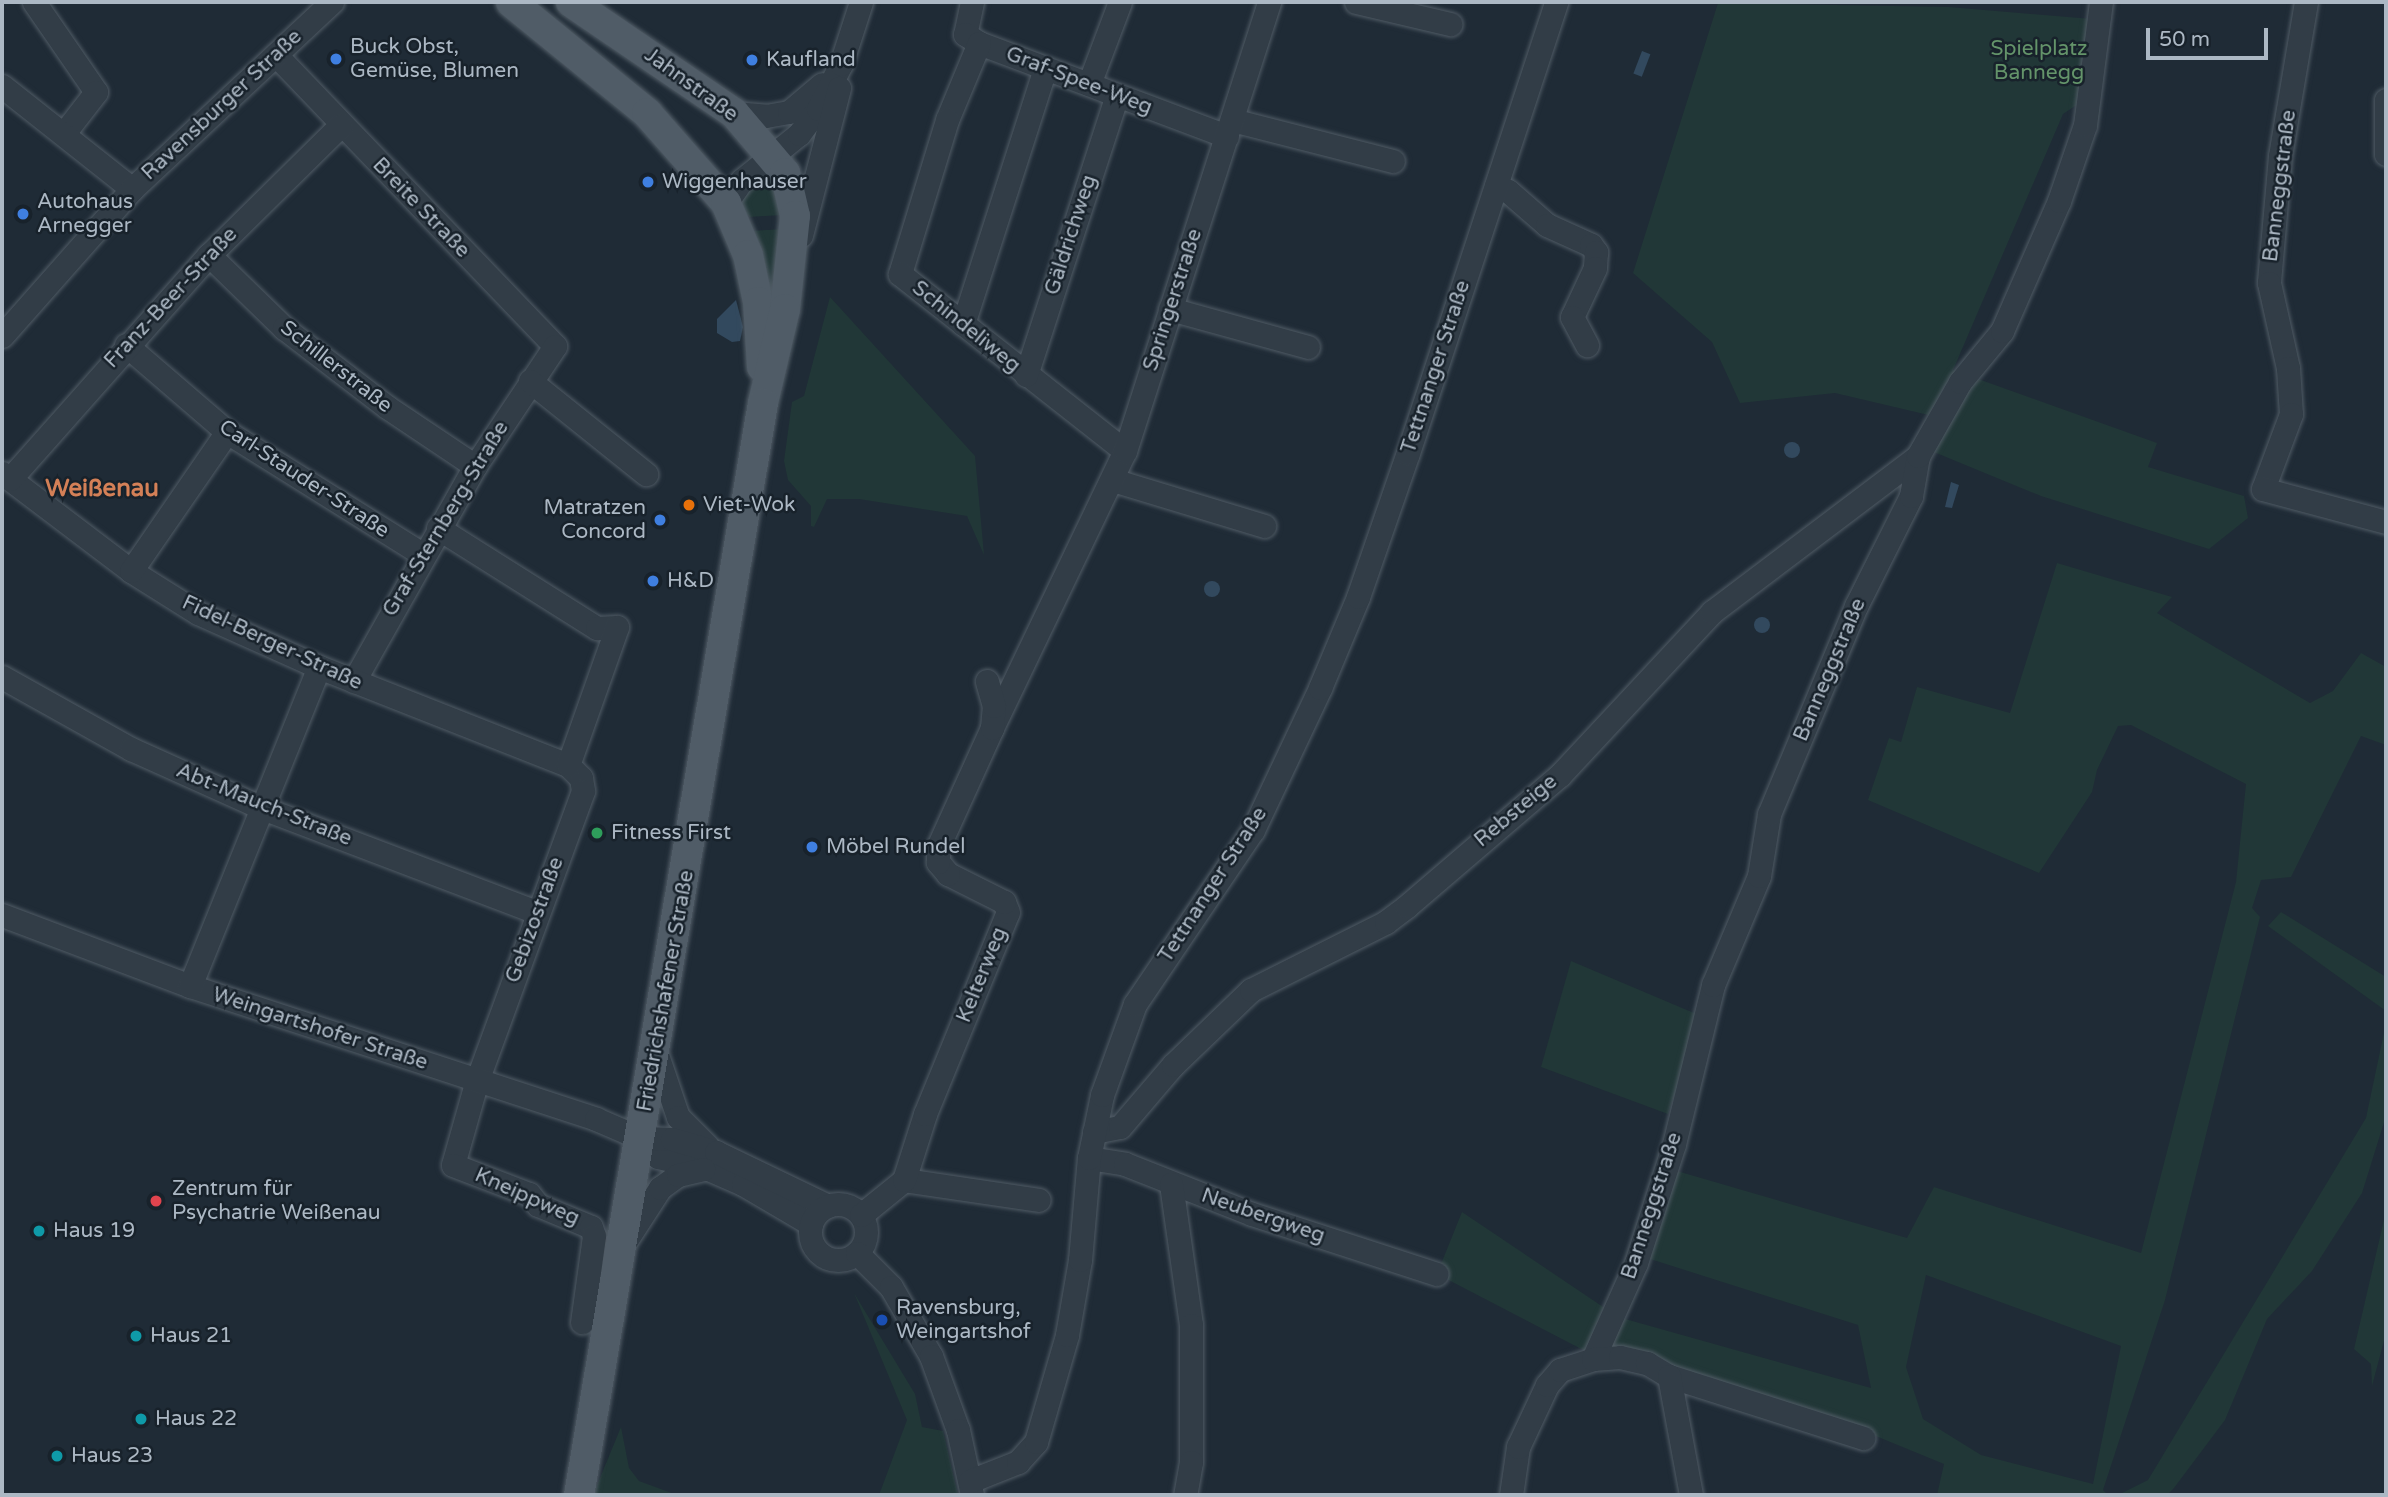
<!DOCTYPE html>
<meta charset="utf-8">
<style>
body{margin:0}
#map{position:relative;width:2388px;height:1497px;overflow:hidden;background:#1f2b36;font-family:"Varela Round",sans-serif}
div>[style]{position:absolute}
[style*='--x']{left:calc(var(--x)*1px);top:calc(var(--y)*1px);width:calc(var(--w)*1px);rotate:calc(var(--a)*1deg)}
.green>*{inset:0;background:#213737}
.water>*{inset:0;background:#32495e;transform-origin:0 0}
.round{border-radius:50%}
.roads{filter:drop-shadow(0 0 2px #505b65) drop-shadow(0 0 2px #505b65)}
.minor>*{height:23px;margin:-11.5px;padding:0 11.5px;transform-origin:11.5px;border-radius:11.5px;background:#323d47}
.minor>.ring{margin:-11.5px;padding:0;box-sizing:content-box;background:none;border:23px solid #323d47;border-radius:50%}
.major>*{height:30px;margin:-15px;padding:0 15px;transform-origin:15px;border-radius:15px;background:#505c67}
.dots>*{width:19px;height:19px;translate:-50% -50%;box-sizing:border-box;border:4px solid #18222b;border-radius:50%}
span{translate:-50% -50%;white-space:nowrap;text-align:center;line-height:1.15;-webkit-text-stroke:5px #18222b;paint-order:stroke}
.poi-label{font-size:21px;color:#acb8c4}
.left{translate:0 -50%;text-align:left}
.right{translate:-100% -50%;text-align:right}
.park-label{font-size:21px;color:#64946a}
.street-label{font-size:21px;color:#acb8c4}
.quarter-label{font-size:24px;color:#d48057;font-weight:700}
.frame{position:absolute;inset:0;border:4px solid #acb8c4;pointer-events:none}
.scale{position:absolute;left:2146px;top:28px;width:122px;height:32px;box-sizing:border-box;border:4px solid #acb8c4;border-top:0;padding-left:9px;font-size:21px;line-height:24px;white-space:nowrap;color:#acb8c4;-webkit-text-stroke:5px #18222b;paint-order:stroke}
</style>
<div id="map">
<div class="green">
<div style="clip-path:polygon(1718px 3px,1949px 7px,2092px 19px,2081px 102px,2063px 114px,1953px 370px,2157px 443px,2148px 467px,2244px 496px,2248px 518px,2209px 549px,2041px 496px,1929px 450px,1937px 417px,1835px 393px,1740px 403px,1712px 342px,1633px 273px)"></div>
<div style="clip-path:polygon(773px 167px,782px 215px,749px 217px,739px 208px,744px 189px)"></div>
<div style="clip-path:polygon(786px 229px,769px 320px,749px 231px)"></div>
<div style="clip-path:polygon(830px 297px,975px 456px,984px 555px,967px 516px,859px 499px,827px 499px,814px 527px,811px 526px,811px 506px,788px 480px,784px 461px,792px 402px,804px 396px)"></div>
<div style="clip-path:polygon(evenodd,2057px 563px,2172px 597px,2157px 613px,2310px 703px,2333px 691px,2361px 653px,2386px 667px,2386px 745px,2361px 736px,2291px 877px,2261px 880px,2252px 908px,2260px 917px,2165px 1300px,2103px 1490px,2108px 1495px,1937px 1495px,1944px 1464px,1866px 1432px,1587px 1352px,1437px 1274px,1462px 1212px,1618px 1317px,1871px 1388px,1858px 1325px,1647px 1258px,1677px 1171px,1907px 1238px,1934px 1187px,2141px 1253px,2236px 882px,2246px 784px,2131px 725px,2118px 726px,2097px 770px,2092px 792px,2039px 873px,1868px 800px,1889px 738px,1901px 742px,1917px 687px,2010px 713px,2057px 563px,1926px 1275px,2121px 1346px,2093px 1484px,1981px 1455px,1923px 1419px,1906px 1367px,1926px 1275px)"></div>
<div style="clip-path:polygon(2281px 912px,2386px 977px,2386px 1011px,2268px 926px)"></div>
<div style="clip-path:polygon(1571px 961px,1701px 1016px,1668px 1114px,1541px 1067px)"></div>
<div style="clip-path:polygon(2386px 1023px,2386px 1116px,2362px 1193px,2312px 1271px,2267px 1319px,2225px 1420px,2174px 1488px,2167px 1495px,2118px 1495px,2148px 1480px,2366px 1118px)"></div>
<div style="clip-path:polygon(2386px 1211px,2386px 1333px,2372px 1386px,2371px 1364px,2354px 1349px)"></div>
<div style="clip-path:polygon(854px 1293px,915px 1394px,922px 1427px,943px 1431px,958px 1495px,879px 1495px,907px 1420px)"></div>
<div style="clip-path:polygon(621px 1427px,629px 1468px,639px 1481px,677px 1495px,593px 1495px)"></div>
</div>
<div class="water">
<div style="left:1642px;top:51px;width:9px;height:24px;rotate:21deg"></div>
<div style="clip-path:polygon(736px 300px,743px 327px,740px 341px,732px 342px,717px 333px,717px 319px)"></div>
<div class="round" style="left:1784px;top:442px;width:16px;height:16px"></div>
<div style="clip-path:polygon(1951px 482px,1959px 485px,1952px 508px,1945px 507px)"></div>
<div class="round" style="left:1204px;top:581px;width:16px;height:16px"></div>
<div class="round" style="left:1754px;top:617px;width:16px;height:16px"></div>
</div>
<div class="roads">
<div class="minor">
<div style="--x:34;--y:2;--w:109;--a:55.4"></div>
<div style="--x:96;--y:92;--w:51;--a:127.8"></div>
<div style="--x:972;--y:2;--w:33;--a:102"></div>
<div style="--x:965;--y:34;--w:17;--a:33"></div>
<div style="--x:979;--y:43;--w:265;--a:20.6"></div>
<div style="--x:1356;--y:2;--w:97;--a:13.2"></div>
<div style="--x:2306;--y:2;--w:156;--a:99.6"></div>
<div style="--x:2280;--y:156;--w:127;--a:95"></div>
<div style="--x:2269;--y:283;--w:87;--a:77.4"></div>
<div style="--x:2288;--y:368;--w:46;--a:86.3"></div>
<div style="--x:2291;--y:414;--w:80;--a:110.5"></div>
<div style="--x:2263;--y:489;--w:127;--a:15"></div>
<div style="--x:979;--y:43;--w:83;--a:112.6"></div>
<div style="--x:947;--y:120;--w:161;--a:107"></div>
<div style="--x:900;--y:274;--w:286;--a:38.2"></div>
<div style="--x:276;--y:55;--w:403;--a:46.2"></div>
<div style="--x:555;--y:346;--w:144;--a:123.7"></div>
<div style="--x:475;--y:466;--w:247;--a:119.4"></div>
<div style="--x:1089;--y:84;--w:88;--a:-69.3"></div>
<div style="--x:2;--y:86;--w:166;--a:38.4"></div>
<div style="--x:2386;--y:100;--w:54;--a:90"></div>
<div style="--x:734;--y:113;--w:32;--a:5"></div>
<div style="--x:766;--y:116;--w:23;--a:-10"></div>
<div style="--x:789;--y:112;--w:43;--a:-40.3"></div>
<div style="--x:1232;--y:120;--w:166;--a:14.3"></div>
<div style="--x:1496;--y:186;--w:13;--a:23"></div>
<div style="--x:1508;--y:191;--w:52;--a:41.1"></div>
<div style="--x:1547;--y:225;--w:48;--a:24.4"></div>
<div style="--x:1591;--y:245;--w:9;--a:54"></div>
<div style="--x:1596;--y:252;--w:16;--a:94"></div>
<div style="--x:1595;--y:268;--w:54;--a:115.1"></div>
<div style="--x:1572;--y:317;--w:32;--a:62"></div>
<div style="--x:726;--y:203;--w:28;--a:-55"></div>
<div style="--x:742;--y:180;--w:73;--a:-38.9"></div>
<div style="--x:799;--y:134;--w:31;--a:-53"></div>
<div style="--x:818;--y:109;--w:51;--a:-62.9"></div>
<div style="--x:841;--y:64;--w:65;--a:-72.1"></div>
<div style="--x:801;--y:235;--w:152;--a:-75.5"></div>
<div style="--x:209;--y:255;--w:105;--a:44.2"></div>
<div style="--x:284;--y:328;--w:130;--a:37.5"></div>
<div style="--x:387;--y:407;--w:106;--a:33.8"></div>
<div style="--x:1170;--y:309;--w:143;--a:15.4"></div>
<div style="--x:963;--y:324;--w:269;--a:-72.2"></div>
<div style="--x:2;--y:336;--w:196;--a:-48.5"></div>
<div style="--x:132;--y:189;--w:274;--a:-43.1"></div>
<div style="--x:126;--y:345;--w:133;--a:40.7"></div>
<div style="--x:227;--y:432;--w:230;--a:32"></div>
<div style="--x:1026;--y:375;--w:294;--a:-72"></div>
<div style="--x:530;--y:381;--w:149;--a:38.7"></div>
<div style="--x:2;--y:473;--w:162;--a:37.2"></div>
<div style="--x:131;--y:571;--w:79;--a:32.1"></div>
<div style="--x:198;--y:613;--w:133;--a:24.1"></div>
<div style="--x:319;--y:667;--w:268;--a:21.5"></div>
<div style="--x:568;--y:765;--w:18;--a:45"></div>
<div style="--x:581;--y:778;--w:13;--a:81"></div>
<div style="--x:583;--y:791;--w:308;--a:110.1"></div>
<div style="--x:477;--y:1080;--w:88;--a:105.8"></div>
<div style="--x:453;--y:1165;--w:81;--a:20.9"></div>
<div style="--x:529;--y:1194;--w:14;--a:51"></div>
<div style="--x:538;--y:1205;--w:57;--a:22.5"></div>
<div style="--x:591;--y:1227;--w:9;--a:72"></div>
<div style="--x:594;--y:1236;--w:87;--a:97.9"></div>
<div style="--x:10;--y:479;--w:300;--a:-48.4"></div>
<div style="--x:209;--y:255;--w:184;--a:-44.6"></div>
<div style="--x:1113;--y:480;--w:158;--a:16.9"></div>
<div style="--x:438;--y:528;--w:188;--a:32.2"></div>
<div style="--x:597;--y:628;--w:20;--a:-3"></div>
<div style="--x:617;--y:627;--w:146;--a:109.5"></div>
<div style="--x:131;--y:571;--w:169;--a:-55.4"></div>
<div style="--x:2;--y:677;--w:148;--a:29.2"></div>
<div style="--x:131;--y:749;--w:141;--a:24.2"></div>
<div style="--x:260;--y:807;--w:296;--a:20.8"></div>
<div style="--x:992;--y:728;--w:307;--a:-64.4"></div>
<div style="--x:1125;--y:451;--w:472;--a:-72.2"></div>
<div style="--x:2;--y:915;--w:201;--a:20.7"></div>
<div style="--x:190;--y:986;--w:427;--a:18.1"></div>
<div style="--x:596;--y:1119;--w:48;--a:23.4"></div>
<div style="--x:640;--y:1138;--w:26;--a:47"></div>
<div style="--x:658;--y:1157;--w:49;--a:12.9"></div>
<div style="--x:706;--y:1168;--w:40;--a:23.4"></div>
<div style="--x:743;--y:1184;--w:79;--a:30.5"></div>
<div style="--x:190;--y:986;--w:344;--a:-68"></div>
<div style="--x:657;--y:1055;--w:65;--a:71.3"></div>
<div style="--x:678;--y:1117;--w:41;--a:45"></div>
<div style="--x:1094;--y:1132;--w:26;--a:-11"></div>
<div style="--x:1120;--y:1127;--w:82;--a:-49.5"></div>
<div style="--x:1173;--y:1065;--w:108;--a:-43.9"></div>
<div style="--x:1251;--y:990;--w:151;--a:-26.7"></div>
<div style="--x:1386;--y:922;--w:26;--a:-37"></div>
<div style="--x:1407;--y:906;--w:201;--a:-40.6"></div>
<div style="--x:1560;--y:775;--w:223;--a:-47"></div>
<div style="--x:1712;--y:612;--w:258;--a:-37.1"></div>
<div style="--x:640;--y:1138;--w:32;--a:2"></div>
<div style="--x:672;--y:1139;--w:46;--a:16.5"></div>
<div style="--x:716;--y:1152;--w:124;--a:25.7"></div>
<div style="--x:1089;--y:1158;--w:36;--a:9"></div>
<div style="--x:1125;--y:1164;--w:136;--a:21.5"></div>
<div style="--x:1252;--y:1214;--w:194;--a:18"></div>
<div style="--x:904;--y:1180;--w:136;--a:8.4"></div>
<div style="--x:1171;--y:1184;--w:142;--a:81.9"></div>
<div style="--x:1191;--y:1325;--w:137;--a:90"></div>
<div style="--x:1191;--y:1462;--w:34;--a:100"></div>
<div class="ring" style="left:810px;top:1204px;width:33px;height:33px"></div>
<div style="--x:861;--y:1215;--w:55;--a:-39.1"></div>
<div style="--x:904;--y:1180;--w:69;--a:-72.3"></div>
<div style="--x:925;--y:1114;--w:218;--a:-67.7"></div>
<div style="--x:1008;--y:912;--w:11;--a:-112"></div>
<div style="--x:1004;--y:902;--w:63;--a:-153.4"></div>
<div style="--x:948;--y:874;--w:16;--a:-130"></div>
<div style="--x:938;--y:862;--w:15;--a:-90"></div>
<div style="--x:938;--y:847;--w:131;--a:-65.6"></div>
<div style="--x:992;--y:728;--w:22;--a:-85"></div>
<div style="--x:994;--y:706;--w:26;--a:-106"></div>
<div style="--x:627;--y:1239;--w:61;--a:-57.1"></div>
<div style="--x:660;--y:1188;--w:22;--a:-36"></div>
<div style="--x:678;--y:1175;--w:26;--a:-13"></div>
<div style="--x:857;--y:1253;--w:48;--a:45"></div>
<div style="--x:891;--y:1287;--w:80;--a:59.9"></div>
<div style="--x:931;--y:1356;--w:79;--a:70"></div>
<div style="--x:958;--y:1430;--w:66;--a:77.8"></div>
<div style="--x:1593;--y:1359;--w:105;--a:-65.9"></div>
<div style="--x:1636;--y:1263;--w:125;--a:-72.3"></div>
<div style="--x:1674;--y:1144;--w:164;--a:-76.2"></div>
<div style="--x:1713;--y:985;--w:118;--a:-67.1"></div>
<div style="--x:1759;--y:876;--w:63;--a:-80.8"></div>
<div style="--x:1769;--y:814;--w:225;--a:-67.3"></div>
<div style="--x:1856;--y:606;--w:123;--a:-63.4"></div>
<div style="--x:1911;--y:496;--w:41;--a:-80.1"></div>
<div style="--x:1918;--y:456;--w:85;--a:-60.4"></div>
<div style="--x:1960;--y:382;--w:66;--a:-50.5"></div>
<div style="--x:2002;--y:331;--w:142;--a:-66.3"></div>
<div style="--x:2059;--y:201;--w:80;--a:-71.1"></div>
<div style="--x:2085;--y:125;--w:124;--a:-82.6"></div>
<div style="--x:1669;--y:1376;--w:204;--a:17.7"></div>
<div style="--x:970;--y:1481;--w:52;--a:-21.6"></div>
<div style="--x:1018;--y:1462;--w:27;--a:-48"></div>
<div style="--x:1036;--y:1442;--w:111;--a:-73.8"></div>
<div style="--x:1067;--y:1335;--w:76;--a:-80.2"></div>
<div style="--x:1080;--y:1260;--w:102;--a:-85"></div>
<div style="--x:1089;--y:1158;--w:64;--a:-78.3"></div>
<div style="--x:1102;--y:1095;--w:97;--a:-70.1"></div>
<div style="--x:1135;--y:1004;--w:210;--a:-55.9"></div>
<div style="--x:1253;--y:830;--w:157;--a:-64.7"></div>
<div style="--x:1320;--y:688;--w:99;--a:-67.3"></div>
<div style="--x:1358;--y:597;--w:152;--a:-70.9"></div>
<div style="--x:1408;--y:453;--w:475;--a:-71.8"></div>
<div style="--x:1511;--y:1495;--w:49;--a:-81.7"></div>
<div style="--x:1518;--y:1447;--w:68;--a:-64.9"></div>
<div style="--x:1547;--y:1385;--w:20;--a:-49"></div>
<div style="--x:1560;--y:1370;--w:35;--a:-18"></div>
<div style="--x:1593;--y:1359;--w:27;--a:-4"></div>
<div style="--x:1620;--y:1357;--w:28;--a:13"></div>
<div style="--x:1647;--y:1363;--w:26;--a:31"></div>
<div style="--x:1669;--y:1376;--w:121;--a:79.5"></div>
</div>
<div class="major">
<div style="--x:511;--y:2;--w:176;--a:39.2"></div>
<div style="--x:647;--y:113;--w:120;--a:48.7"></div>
<div style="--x:726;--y:203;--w:56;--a:67.1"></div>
<div style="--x:748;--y:255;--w:48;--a:78"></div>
<div style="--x:758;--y:302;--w:65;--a:86.5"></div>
<div style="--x:571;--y:2;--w:197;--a:34.3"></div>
<div style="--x:734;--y:113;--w:79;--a:49.6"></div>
<div style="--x:785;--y:173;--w:44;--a:76.9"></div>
<div style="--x:795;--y:216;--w:94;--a:96.1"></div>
<div style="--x:785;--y:309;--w:97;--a:103.2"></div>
<div style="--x:763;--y:403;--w:1107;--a:99.56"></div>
</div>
</div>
<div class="dots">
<div style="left:336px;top:59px;background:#3f7fe0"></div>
<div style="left:752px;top:60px;background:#3f7fe0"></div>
<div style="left:648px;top:182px;background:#3f7fe0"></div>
<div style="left:23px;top:214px;background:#3f7fe0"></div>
<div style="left:689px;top:505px;background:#e8710a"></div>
<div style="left:660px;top:520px;background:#3f7fe0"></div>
<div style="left:653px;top:581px;background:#3f7fe0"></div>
<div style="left:597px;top:833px;background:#2e9e5b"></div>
<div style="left:812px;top:847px;background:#3f7fe0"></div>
<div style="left:156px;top:1201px;background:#e0444e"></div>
<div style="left:39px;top:1231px;background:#0f9aa8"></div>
<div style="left:882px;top:1320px;background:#1a4fb4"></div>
<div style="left:136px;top:1336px;background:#0f9aa8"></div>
<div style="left:141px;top:1419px;background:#0f9aa8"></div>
<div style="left:57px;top:1456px;background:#0f9aa8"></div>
</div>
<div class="poi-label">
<span class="left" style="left:350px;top:59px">Buck Obst,<br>Gemüse, Blumen</span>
<span class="left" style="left:766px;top:60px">Kaufland</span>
<span class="left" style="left:662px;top:182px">Wiggenhauser</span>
<span class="left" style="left:37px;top:214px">Autohaus<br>Arnegger</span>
<span class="left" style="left:703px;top:505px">Viet-Wok</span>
<span class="right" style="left:646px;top:520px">Matratzen<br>Concord</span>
<span class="left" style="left:667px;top:581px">H&amp;D</span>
<span class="left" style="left:611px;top:833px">Fitness First</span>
<span class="left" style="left:826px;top:847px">Möbel Rundel</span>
<span class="left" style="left:172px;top:1201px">Zentrum für<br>Psychatrie Weißenau</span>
<span class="left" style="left:53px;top:1231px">Haus 19</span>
<span class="left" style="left:896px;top:1320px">Ravensburg,<br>Weingartshof</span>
<span class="left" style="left:150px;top:1336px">Haus 21</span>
<span class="left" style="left:155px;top:1419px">Haus 22</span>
<span class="left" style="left:71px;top:1456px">Haus 23</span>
</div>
<div class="park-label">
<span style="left:2039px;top:61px">Spielplatz<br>Bannegg</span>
</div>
<div class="street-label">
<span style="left:1079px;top:81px;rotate:21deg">Graf-Spee-Weg</span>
<span style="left:691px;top:85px;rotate:36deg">Jahnstraße</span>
<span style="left:222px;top:105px;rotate:-43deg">Ravensburger Straße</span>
<span style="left:2280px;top:186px;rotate:-83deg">Banneggstraße</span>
<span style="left:421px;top:208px;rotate:46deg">Breite Straße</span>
<span style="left:1071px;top:235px;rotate:-72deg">Gäldrichweg</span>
<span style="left:171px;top:298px;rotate:-47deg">Franz-Beer-Straße</span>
<span style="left:1173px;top:300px;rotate:-72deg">Springerstraße</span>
<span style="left:966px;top:327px;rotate:39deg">Schindeliweg</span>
<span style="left:336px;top:367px;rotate:38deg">Schillerstraße</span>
<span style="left:1436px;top:367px;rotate:-72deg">Tettnanger Straße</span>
<span style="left:304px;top:479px;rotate:33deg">Carl-Stauder-Straße</span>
<span style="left:446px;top:519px;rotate:-59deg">Graf-Sternberg-Straße</span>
<span style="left:272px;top:643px;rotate:25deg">Fidel-Berger-Straße</span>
<span style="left:1830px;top:670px;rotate:-67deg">Banneggstraße</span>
<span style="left:264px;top:805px;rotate:22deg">Abt-Mauch-Straße</span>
<span style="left:1516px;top:811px;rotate:-40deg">Rebsteige</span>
<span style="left:1213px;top:885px;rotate:-57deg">Tettnanger Straße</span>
<span style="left:535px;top:920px;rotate:-70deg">Gebizostraße</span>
<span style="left:982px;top:975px;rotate:-68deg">Kelterweg</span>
<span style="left:666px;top:991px;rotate:-80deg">Friedrichshafener Straße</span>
<span style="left:320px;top:1029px;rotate:18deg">Weingartshofer Straße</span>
<span style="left:527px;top:1197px;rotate:24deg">Kneippweg</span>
<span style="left:1652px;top:1206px;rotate:-72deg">Banneggstraße</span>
<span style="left:1263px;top:1216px;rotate:19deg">Neubergweg</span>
</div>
<div class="quarter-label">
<span style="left:102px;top:489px">Weißenau</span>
</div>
<div class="frame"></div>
<div class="scale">50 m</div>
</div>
